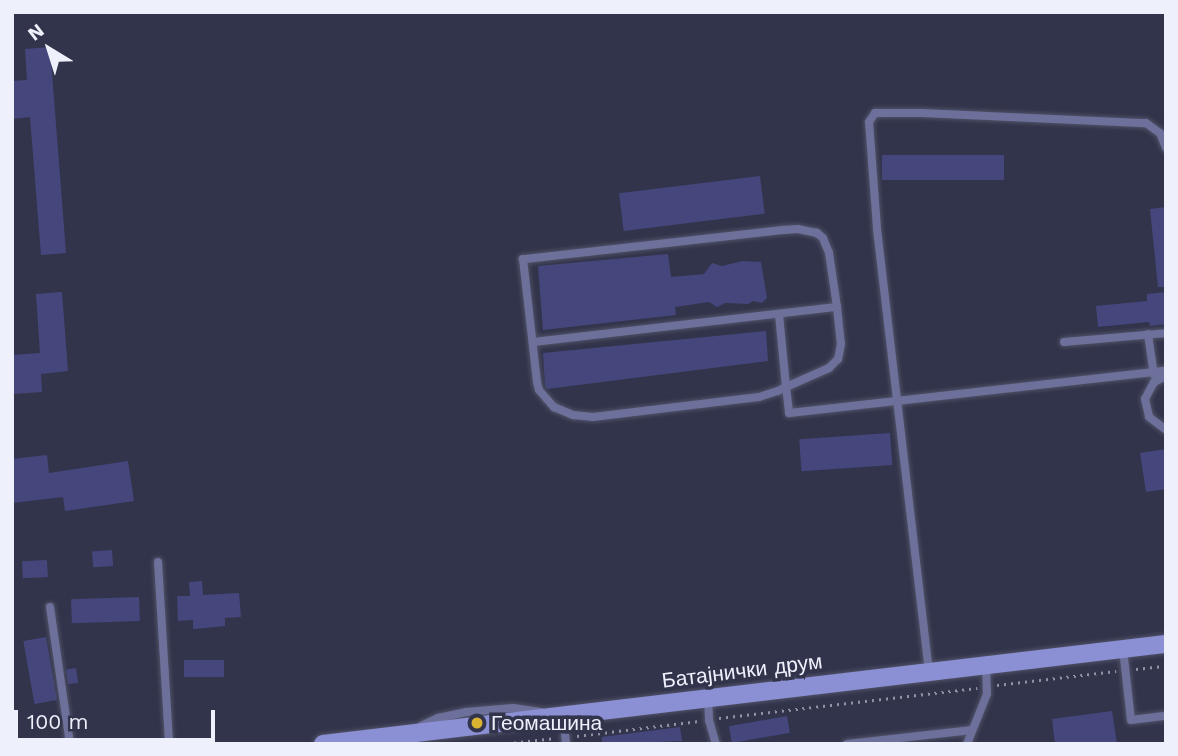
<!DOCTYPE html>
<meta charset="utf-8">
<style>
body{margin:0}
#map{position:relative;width:1178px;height:756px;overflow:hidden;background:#32344b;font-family:"Work Sans",sans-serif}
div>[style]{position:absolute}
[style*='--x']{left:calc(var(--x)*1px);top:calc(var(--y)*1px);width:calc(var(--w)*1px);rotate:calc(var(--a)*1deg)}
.building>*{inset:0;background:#45477c;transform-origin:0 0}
.path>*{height:2.5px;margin-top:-1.25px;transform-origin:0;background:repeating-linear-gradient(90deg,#9092a4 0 2px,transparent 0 7px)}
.roads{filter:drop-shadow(0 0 2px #505267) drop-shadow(0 0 2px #505267)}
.service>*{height:8px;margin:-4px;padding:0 4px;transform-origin:4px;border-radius:4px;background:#6c709a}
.secondary>*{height:18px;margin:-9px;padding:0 9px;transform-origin:9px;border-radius:9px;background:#8b8fd3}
.dots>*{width:19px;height:19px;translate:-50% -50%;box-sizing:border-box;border:4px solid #32344b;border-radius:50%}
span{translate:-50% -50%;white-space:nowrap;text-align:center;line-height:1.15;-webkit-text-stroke:7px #32344b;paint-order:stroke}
.street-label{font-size:21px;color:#eef0fc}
.poi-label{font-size:21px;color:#eef0fc}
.left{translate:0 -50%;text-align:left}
.frame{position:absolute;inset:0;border:14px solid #eef0fc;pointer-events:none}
.north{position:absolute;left:14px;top:14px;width:70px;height:70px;-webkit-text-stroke:5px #32344b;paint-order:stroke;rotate:322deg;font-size:19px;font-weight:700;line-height:28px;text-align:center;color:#eef0fc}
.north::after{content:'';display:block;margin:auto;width:24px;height:32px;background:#eef0fc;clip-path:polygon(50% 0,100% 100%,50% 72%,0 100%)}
.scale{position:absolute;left:14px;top:710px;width:201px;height:32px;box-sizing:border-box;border:4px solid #eef0fc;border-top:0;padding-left:9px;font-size:21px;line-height:24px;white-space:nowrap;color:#eef0fc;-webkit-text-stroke:5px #32344b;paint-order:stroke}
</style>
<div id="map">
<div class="building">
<div style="clip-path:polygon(50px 47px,66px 253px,41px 255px,30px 117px,12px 119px,12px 81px,27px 80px,25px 49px)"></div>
<div style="left:1004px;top:155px;width:25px;height:122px;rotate:90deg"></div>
<div style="left:760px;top:176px;width:38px;height:142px;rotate:83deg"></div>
<div style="clip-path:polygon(1166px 207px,1166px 287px,1158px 287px,1150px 209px)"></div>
<div style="clip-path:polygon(668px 254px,671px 277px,704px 274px,712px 263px,722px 266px,743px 261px,761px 262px,767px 298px,762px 303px,753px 301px,748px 304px,725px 303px,717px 307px,709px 302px,675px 307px,676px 315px,543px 330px,538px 266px)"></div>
<div style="clip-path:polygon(62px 292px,68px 371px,41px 374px,42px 392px,12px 394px,12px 355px,40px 353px,36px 294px)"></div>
<div style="clip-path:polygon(1166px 292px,1166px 324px,1150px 326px,1149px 322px,1098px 327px,1096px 306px,1147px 301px,1147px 294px)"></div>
<div style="clip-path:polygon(766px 331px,768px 361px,547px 389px,545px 386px,543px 353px)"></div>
<div style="left:890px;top:433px;width:32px;height:91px;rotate:86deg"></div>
<div style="clip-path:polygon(1166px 449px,1166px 489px,1146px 492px,1140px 453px)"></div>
<div style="clip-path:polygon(47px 455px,49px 473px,128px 461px,134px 501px,65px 511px,63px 497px,12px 503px,12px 459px)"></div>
<div style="left:112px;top:550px;width:16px;height:20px;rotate:86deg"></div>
<div style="left:47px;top:560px;width:17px;height:25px;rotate:87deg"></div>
<div style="clip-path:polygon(202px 581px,203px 595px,239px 593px,241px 617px,225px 618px,225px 626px,206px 628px,193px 629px,193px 620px,178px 621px,177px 596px,190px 596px,189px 582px)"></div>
<div style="left:139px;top:597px;width:24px;height:68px;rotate:88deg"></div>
<div style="left:46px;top:637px;width:64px;height:23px;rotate:80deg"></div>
<div style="left:224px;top:660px;width:17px;height:40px;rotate:90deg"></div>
<div style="left:76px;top:668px;width:15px;height:10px;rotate:82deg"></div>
<div style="clip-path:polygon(1112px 711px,1117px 744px,1055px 744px,1052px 719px)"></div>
<div style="left:787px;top:716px;width:17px;height:59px;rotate:80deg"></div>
<div style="clip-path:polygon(680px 727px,682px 741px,602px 744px,602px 737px)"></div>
</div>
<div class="path">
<div style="--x:1136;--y:669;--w:30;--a:-6"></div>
<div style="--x:997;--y:685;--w:120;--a:-6.7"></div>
<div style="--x:719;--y:718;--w:260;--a:-6.6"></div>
<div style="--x:577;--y:736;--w:123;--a:-7"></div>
<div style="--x:500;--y:744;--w:56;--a:-6.1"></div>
</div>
<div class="roads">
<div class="service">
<div style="--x:837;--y:307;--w:37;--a:84"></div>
<div style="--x:841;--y:344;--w:15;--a:101"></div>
<div style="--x:838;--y:359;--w:13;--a:135"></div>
<div style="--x:829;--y:368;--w:47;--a:156.2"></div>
<div style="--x:786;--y:387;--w:26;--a:83"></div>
<div style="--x:789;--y:413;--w:379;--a:-6.4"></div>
<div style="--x:1148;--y:334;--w:41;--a:81.7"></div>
<div style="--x:533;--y:342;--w:306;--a:-6.6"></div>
<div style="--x:837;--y:307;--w:55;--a:-98.4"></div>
<div style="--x:829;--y:253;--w:16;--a:-112"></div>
<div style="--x:823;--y:238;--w:8;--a:-140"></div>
<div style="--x:817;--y:233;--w:19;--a:-168"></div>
<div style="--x:798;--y:229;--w:15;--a:176"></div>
<div style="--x:783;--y:230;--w:262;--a:173.6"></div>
<div style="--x:523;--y:259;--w:124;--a:83.5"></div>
<div style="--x:537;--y:382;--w:8;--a:76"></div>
<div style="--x:539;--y:390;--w:23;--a:49"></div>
<div style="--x:554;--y:407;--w:21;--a:23"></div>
<div style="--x:573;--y:415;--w:20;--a:6"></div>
<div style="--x:593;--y:417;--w:167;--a:-6.9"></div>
<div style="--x:759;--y:397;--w:20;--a:-18"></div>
<div style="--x:778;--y:391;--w:9;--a:-27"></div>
<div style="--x:786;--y:387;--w:73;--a:-95.5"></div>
<div style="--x:1064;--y:342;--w:102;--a:-5"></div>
<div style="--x:1166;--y:376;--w:13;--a:153"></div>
<div style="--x:1154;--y:382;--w:19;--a:118"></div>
<div style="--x:1145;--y:399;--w:18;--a:77"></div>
<div style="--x:1149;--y:417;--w:21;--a:37"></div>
<div style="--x:158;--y:562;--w:182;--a:86.5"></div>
<div style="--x:50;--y:607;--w:138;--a:81.7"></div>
<div style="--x:1123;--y:649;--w:71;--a:83.6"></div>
<div style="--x:1131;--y:720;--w:35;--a:-7"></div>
<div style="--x:929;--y:672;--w:447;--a:-96.7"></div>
<div style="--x:877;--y:228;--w:106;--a:-94.3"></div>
<div style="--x:869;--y:122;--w:11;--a:-56"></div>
<div style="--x:875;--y:113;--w:47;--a:0"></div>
<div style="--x:922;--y:113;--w:224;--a:2.6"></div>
<div style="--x:1146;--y:123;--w:17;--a:36"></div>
<div style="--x:1160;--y:133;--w:16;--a:68"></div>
<div style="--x:708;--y:699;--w:21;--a:87"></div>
<div style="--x:709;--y:720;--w:25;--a:74"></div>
<div style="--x:563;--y:715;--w:29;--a:84"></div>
<div style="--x:421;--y:726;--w:19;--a:-25"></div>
<div style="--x:438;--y:718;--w:29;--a:-12"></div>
<div style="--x:466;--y:712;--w:47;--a:-4.9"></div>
<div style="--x:513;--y:708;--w:28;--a:8"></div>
<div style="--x:847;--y:744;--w:126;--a:-6.4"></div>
<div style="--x:967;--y:744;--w:54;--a:-68.2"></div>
<div style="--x:987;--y:694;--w:28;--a:-92"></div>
</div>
<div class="secondary">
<div style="--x:323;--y:744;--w:849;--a:-6.77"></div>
</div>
</div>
<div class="dots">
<div style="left:477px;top:723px;background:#dab333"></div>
</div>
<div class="street-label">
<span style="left:742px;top:671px;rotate:-7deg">Батајнички друм</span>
</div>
<div class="poi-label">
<span class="left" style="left:491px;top:723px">Геомашина</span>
</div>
<div class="frame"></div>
<div class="north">N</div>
<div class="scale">100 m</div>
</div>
